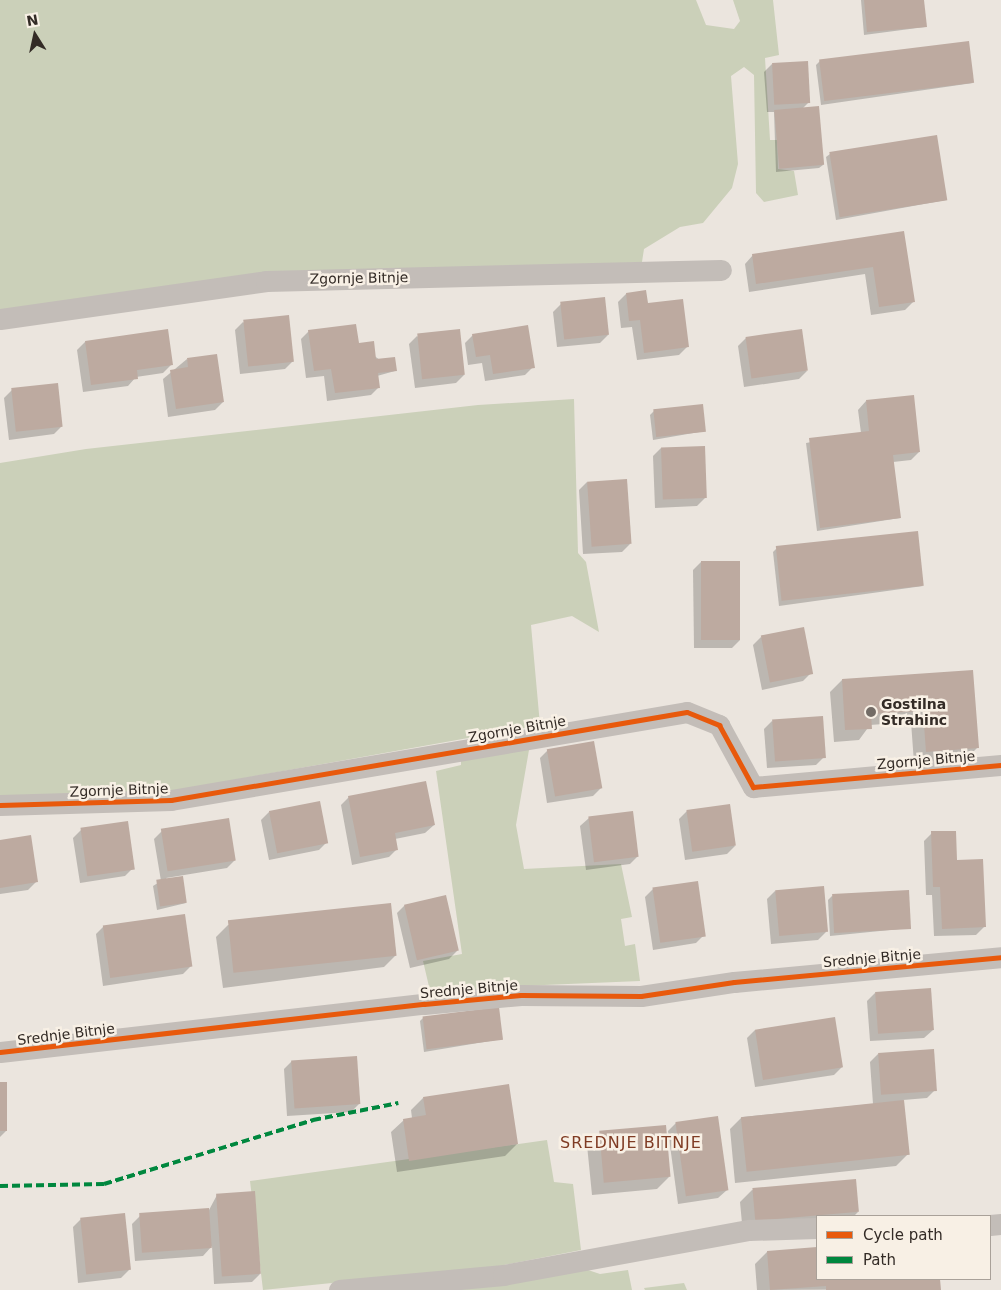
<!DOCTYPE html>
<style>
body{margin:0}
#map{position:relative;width:1001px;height:1290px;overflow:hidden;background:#ebe5de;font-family:"DejaVu Sans",sans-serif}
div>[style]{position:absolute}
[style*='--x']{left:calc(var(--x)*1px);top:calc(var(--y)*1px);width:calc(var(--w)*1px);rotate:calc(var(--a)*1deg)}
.green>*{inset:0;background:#cbd0b9}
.shadow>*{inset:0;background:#0003}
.building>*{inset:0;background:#bdaaa0;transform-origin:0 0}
.street>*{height:21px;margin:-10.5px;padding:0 10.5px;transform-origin:10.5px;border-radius:10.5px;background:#c3bdb8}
.quiet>*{height:4px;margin-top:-2px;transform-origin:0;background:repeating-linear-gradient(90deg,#00873e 0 8px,transparent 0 12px)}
.cycleway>*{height:5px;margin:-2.5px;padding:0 2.5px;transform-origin:2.5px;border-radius:2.5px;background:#e8590c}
.dots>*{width:14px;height:14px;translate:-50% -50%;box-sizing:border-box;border:2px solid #f8f0e5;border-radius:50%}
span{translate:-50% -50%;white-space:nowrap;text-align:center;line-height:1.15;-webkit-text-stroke:5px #f8f0e5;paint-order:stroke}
.street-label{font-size:14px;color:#332b26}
.poi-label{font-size:14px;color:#332b26;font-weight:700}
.left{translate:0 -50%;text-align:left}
.quarter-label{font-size:16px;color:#7f3b23;letter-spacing:1px}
.legend{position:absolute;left:816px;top:1215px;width:175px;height:65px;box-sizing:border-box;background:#f8f0e5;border:1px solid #a9a199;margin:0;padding:6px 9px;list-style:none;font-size:15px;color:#332b26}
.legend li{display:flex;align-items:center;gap:10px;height:25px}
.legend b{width:25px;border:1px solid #a9a199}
.north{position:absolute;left:10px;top:10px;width:50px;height:50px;-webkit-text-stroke:4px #f8f0e5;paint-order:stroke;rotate:350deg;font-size:14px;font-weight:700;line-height:20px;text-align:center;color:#332b26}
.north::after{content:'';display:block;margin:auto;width:18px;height:22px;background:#332b26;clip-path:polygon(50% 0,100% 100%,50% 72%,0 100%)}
</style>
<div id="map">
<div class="green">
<div style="clip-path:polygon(0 0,696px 0,706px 25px,734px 29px,740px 21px,733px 0,773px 0,779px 55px,765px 58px,770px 140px,777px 140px,778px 169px,794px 171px,798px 195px,764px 202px,756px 193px,754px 75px,744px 67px,731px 76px,738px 164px,732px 188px,703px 223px,680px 227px,644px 249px,642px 262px,0 311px)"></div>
<div style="clip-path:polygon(574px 399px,578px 553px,586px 562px,599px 632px,572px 616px,531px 625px,540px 725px,167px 792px,0 798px,0 463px,86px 449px,478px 405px)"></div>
<div style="clip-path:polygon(525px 746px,529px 750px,516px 825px,524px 869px,621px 864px,632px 917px,621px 919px,625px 946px,635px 944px,640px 981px,495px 987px,431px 995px,423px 961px,462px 954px,436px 771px,461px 765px,461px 757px)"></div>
<div style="clip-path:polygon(547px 1140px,554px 1182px,573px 1184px,581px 1250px,499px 1266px,263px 1290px,250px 1181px)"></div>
<div style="clip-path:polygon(588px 1270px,600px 1274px,628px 1270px,632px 1290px,427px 1290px)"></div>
<div style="clip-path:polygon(684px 1283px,687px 1290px,645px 1290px,644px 1288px)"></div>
</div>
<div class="shadow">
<div style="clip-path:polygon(861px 0,923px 0,925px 27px,864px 35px)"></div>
<div style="clip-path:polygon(820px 61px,973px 83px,821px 105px,816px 65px)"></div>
<div style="clip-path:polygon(772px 64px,809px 102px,802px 109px,823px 165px,819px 168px,776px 172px,774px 112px,767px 112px,764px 72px)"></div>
<div style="clip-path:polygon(830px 154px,946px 200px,836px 220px,826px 157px)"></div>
<div style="clip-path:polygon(903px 232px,914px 301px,905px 310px,871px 315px,865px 274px,749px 292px,745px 264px,753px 255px)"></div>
<div style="clip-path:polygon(626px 294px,647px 305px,687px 347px,679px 355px,637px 360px,632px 327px,621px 328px,618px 302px)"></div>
<div style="clip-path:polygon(561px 304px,608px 335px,600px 343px,557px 347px,553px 312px)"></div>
<div style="clip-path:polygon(243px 322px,293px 361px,285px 369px,240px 374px,235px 330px)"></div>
<div style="clip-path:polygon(309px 331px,358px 344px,395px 371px,377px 376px,379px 387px,371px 395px,327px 401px,324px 376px,306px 378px,301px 339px)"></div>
<div style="clip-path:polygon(473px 335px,533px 367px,525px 375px,485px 381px,482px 363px,468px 365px,465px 343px)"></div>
<div style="clip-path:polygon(417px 336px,464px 375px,456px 383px,415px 388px,409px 344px)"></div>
<div style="clip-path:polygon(746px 338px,807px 371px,799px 379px,744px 387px,738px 346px)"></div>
<div style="clip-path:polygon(85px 342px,171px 365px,163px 373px,136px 377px,128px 386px,83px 392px,77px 350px)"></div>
<div style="clip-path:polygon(187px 359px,223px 402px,215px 410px,168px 417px,163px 379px)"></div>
<div style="clip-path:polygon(12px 390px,62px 426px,54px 434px,9px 440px,4px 398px)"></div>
<div style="clip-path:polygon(866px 401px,919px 452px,911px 460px,893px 462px,900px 518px,817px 531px,806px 443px,861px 433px,858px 410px)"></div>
<div style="clip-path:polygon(654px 411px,705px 431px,653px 440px,650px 415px)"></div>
<div style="clip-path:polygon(661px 448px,705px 498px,697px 506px,655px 508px,653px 456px)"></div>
<div style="clip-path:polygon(587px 482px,630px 544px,622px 552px,583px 554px,579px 490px)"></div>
<div style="clip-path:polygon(776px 549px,923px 586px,779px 606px,773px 552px)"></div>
<div style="clip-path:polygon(701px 562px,740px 640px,732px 648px,694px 648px,693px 570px)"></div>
<div style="clip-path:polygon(761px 637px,811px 673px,803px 681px,762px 690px,753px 645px)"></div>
<div style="clip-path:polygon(972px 671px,977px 748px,965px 760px,914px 763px,911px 722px,870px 725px,859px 740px,834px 742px,830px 692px,842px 680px)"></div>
<div style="clip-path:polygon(772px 721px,824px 757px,816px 765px,767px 768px,764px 729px)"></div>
<div style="clip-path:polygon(548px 750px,601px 788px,593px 796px,547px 803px,540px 758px)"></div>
<div style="clip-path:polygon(349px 797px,434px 825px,425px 833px,395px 839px,397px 849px,389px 857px,352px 865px,341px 805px)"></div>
<div style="clip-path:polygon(687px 811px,735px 846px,727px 854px,685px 860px,679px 819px)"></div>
<div style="clip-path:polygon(269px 812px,327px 842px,319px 850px,269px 860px,261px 820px)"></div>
<div style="clip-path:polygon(589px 818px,638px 856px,630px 864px,586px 870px,580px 826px)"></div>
<div style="clip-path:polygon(81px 830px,133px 868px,125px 876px,80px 883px,73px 838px)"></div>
<div style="clip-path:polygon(162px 831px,235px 860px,227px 868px,166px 878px,186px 903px,157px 910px,153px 886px,161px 881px,154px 839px)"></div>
<div style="clip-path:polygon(932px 833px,956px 861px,984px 927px,976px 935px,934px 936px,932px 895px,926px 895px,924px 841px)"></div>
<div style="clip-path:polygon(0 841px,36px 882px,28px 890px,0 894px)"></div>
<div style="clip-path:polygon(653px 889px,704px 935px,696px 943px,653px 950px,645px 897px)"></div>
<div style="clip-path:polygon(775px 891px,826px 932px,818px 940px,771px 944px,767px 899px)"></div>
<div style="clip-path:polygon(832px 896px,910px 928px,830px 936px,828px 900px)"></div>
<div style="clip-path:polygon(390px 904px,396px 955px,384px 967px,223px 988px,216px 937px,228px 925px)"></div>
<div style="clip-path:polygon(405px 905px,457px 951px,449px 959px,410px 968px,397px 913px)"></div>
<div style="clip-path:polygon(104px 926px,191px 966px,183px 974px,103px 986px,96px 934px)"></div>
<div style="clip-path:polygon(875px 993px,933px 1030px,924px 1038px,870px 1041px,867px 1001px)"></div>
<div style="clip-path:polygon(424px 1017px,502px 1039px,424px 1052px,420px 1021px)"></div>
<div style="clip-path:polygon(755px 1030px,842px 1067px,834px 1075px,755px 1087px,747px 1038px)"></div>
<div style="clip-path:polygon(878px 1054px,935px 1090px,927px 1098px,903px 1100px,908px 1154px,896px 1166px,735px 1183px,730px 1129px,742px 1117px,873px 1104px,870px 1062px)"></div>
<div style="clip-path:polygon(292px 1061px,359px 1104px,351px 1112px,287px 1116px,284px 1069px)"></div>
<div style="clip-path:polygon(0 1083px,7px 1130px,0 1137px)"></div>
<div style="clip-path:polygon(423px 1098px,517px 1144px,505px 1156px,397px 1172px,391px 1132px,404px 1120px,412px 1118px,411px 1110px)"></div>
<div style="clip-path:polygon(676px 1123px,727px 1190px,718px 1198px,678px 1204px,668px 1131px)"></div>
<div style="clip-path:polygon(600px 1133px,669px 1177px,657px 1189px,592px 1195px,587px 1145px)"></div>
<div style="clip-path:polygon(752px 1190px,858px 1212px,854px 1216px,817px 1216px,817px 1227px,743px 1234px,740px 1202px)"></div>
<div style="clip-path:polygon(217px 1195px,260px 1274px,252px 1282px,214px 1284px,212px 1246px,203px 1256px,135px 1261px,132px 1224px,140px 1216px,209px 1210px)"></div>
<div style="clip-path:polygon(81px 1219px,129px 1270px,121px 1278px,78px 1283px,73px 1227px)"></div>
<div style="clip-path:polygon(817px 1248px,817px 1279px,939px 1279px,939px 1289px,757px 1290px,755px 1264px,767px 1252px)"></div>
</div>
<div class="building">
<div style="clip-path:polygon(864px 0,924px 0,927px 27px,867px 32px)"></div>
<div style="left:969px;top:41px;width:42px;height:151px;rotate:83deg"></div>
<div style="left:808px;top:61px;width:42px;height:36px;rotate:87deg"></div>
<div style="left:819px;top:106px;width:59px;height:45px;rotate:85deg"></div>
<div style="left:937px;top:135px;width:66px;height:109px;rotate:81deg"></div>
<div style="clip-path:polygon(904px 231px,915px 302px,879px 307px,873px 267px,756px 284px,752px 254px)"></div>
<div style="clip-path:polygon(646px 290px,648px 303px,683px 299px,689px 347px,644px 353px,640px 320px,629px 321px,626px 293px)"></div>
<div style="left:605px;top:297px;width:38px;height:45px;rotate:84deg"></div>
<div style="left:289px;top:315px;width:47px;height:46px;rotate:84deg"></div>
<div style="clip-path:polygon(356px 324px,359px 343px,374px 341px,376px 359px,395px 357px,397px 371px,378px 373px,380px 388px,335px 393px,331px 369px,314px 371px,308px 330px)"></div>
<div style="clip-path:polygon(528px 325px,535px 368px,493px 374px,490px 355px,476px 357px,472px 334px)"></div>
<div style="clip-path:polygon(168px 329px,173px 365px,137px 370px,138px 379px,91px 385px,85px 341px)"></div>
<div style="left:460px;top:329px;width:46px;height:43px;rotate:84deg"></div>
<div style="left:802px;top:329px;width:42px;height:57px;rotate:82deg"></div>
<div style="clip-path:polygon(217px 354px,224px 402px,176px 409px,170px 370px,188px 367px,187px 358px)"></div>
<div style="left:58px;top:383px;width:44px;height:47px;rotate:84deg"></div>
<div style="clip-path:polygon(914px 395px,920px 452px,893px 455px,901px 518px,820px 528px,809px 438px,869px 431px,866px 400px)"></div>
<div style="left:703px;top:404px;width:28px;height:50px;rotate:84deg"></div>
<div style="left:705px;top:446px;width:52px;height:44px;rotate:88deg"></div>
<div style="left:627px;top:479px;width:65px;height:40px;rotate:86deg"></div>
<div style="left:918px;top:531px;width:55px;height:143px;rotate:84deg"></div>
<div style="left:701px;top:561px;width:39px;height:79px"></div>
<div style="left:804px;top:627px;width:48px;height:44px;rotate:79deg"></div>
<div style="clip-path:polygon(973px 670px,979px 748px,926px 752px,923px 711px,871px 714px,872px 729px,845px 730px,842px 679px)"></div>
<div style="left:823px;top:716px;width:42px;height:51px;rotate:86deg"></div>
<div style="left:594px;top:741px;width:48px;height:48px;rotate:80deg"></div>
<div style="clip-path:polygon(426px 781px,435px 825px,395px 833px,398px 850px,360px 857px,348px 796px)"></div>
<div style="left:320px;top:801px;width:43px;height:52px;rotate:79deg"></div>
<div style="left:730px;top:804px;width:42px;height:44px;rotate:82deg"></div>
<div style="left:633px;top:811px;width:46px;height:45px;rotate:83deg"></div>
<div style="left:229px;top:818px;width:43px;height:69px;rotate:81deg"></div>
<div style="left:128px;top:821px;width:49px;height:48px;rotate:82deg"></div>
<div style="clip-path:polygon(931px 831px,956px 831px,957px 860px,983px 859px,986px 927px,942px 929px,940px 887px,933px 887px)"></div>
<div style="clip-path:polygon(31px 835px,38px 882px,0 888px,0 840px)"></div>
<div style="left:183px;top:876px;width:27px;height:27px;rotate:82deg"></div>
<div style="left:698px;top:881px;width:56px;height:46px;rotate:82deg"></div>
<div style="left:824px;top:886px;width:46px;height:49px;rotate:85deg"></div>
<div style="left:909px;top:890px;width:39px;height:77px;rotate:87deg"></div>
<div style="left:446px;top:895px;width:57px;height:43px;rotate:77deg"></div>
<div style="left:391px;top:903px;width:53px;height:164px;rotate:84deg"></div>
<div style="left:185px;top:914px;width:53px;height:83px;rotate:82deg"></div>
<div style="left:931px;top:988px;width:42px;height:56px;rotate:86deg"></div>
<div style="left:499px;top:1007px;width:33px;height:77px;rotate:83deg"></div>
<div style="left:835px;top:1017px;width:51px;height:81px;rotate:81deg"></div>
<div style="left:934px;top:1049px;width:42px;height:56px;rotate:86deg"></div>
<div style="left:357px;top:1056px;width:48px;height:66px;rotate:86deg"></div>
<div style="left:0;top:1082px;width:7px;height:49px"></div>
<div style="clip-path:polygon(509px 1084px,518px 1144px,409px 1161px,403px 1119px,426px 1115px,423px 1097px)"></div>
<div style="left:904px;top:1100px;width:55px;height:164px;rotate:84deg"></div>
<div style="left:718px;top:1116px;width:75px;height:43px;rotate:82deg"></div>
<div style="left:666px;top:1125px;width:52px;height:67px;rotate:85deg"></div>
<div style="left:856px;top:1179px;width:33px;height:104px;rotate:85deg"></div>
<div style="left:255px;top:1191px;width:83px;height:39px;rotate:86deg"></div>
<div style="left:209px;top:1208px;width:40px;height:70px;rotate:86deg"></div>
<div style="left:125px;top:1213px;width:57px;height:45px;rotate:84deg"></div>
<div style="clip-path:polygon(817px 1247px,817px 1279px,940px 1279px,941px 1290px,826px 1290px,826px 1286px,770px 1290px,767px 1251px)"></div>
</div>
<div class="street">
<div style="--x:0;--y:319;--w:269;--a:-8.1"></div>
<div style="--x:266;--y:281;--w:455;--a:-1.4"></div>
<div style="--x:0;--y:805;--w:171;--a:-1.7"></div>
<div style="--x:171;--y:800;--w:523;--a:-9.68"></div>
<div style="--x:687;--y:712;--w:35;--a:22"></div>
<div style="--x:719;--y:725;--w:71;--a:61.3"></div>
<div style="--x:753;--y:787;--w:249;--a:-5.1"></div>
<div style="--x:0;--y:1052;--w:427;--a:-6.5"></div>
<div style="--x:424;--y:1004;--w:97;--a:-5.3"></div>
<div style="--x:521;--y:995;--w:120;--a:0.5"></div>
<div style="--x:641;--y:996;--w:94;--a:-8.6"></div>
<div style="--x:734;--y:982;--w:268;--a:-5.3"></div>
<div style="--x:990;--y:1225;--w:11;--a:-5"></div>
<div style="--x:339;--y:1290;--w:165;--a:-5.2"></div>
<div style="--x:503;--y:1275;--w:250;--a:-10.4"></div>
<div style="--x:749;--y:1230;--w:68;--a:-1.7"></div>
</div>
<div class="quiet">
<div style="--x:0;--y:1186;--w:104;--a:-1.1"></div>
<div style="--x:104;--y:1184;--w:219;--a:-17"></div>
<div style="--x:313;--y:1120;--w:87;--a:-11.3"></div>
</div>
<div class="cycleway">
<div style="--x:0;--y:805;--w:171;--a:-1.7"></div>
<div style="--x:171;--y:800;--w:523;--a:-9.68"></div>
<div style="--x:687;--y:712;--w:35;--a:22"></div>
<div style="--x:719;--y:725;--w:71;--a:61.3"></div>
<div style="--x:753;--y:787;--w:249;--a:-5.1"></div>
<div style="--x:0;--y:1052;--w:427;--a:-6.5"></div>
<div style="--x:424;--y:1004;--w:97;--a:-5.3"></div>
<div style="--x:521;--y:995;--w:120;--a:0.5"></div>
<div style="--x:641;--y:996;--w:94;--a:-8.6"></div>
<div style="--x:734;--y:982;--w:268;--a:-5.3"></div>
</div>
<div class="dots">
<div style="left:871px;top:712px;background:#736c66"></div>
</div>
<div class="street-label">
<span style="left:359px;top:278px;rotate:-1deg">Zgornje Bitnje</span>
<span style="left:517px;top:729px;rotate:-10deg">Zgornje Bitnje</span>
<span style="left:926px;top:760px;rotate:-5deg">Zgornje Bitnje</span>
<span style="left:119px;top:790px;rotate:-2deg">Zgornje Bitnje</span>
<span style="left:872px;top:958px;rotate:-5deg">Srednje Bitnje</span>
<span style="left:469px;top:989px;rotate:-5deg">Srednje Bitnje</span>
<span style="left:66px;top:1034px;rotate:-7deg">Srednje Bitnje</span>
</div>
<div class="poi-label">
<span class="left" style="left:881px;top:712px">Gostilna<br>Strahinc</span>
</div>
<div class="quarter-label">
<span style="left:631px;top:1143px">SREDNJE BITNJE</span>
</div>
<ul class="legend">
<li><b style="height:6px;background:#e8590c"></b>Cycle path</li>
<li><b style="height:6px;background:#00873e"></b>Path</li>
</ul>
<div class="north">N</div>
</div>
